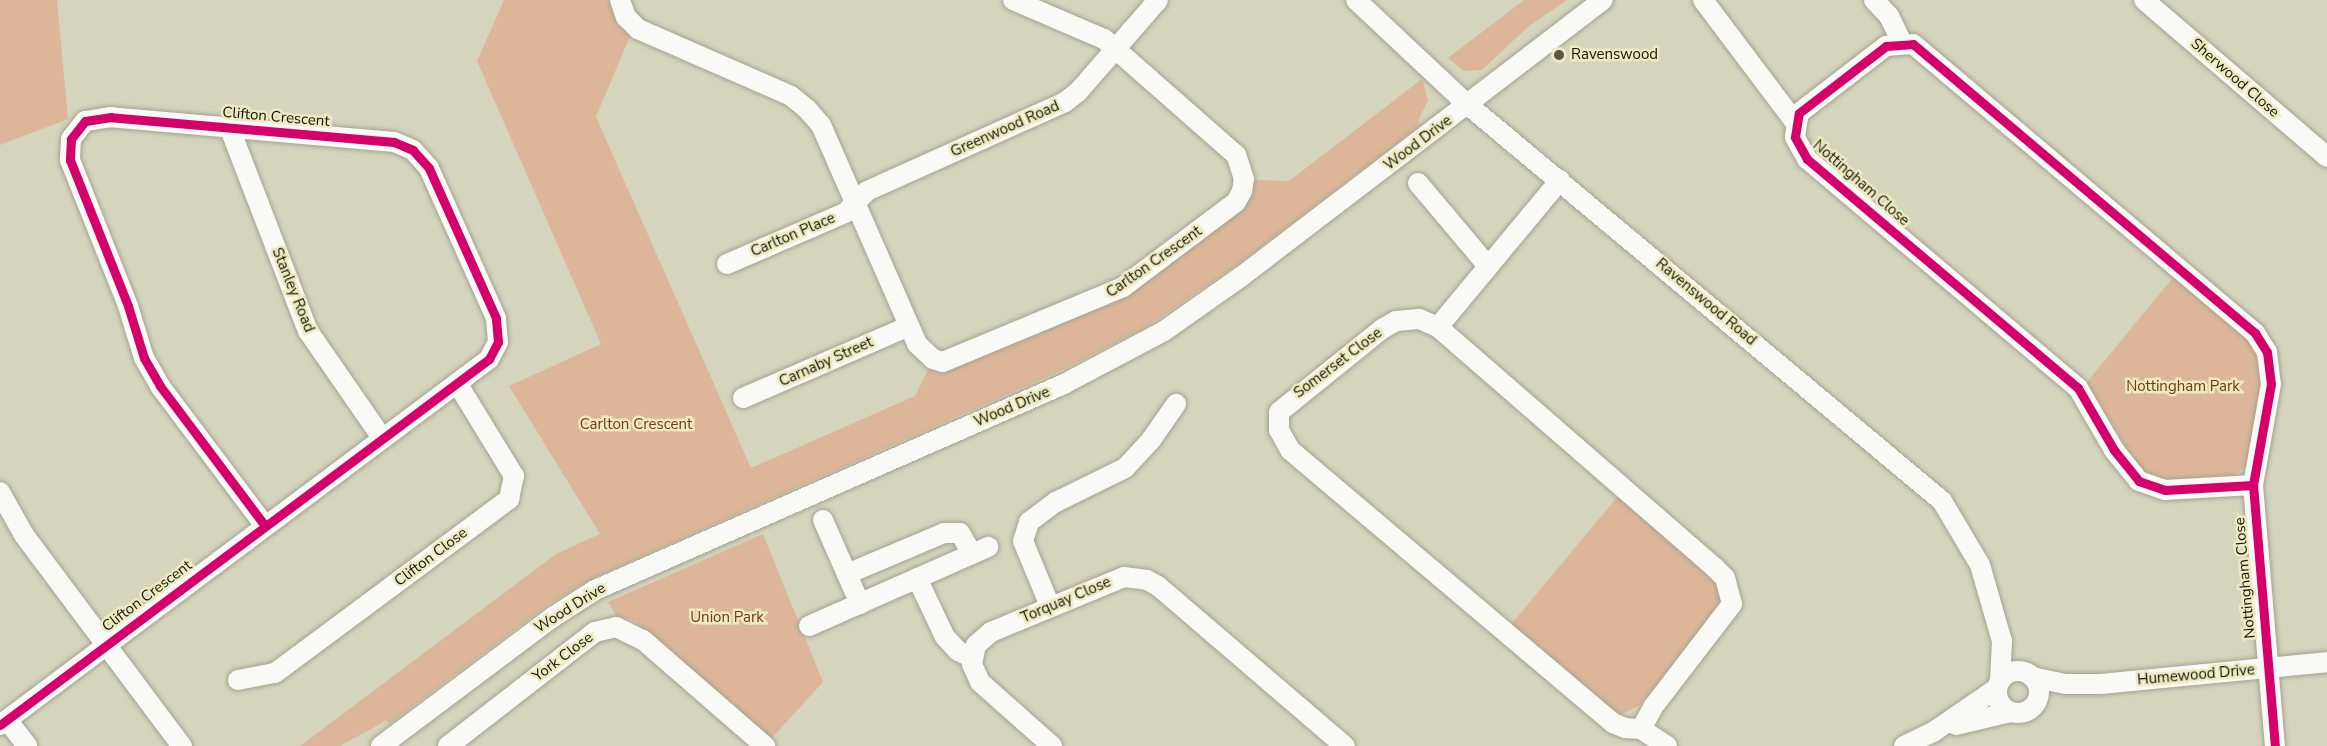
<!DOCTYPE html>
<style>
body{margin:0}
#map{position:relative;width:2327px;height:746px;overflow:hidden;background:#d5d4bd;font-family:"Nunito Sans",sans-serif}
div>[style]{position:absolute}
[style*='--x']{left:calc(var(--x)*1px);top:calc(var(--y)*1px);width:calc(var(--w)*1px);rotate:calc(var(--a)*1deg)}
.green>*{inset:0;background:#ddb699}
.roads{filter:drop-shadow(0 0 2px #a3a290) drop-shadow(0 0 2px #a3a290)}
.minor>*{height:20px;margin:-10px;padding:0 10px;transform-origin:10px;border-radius:10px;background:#f9f9f5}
.minor>.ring{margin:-10px;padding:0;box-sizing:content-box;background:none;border:20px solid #f9f9f5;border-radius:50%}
.cycleway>*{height:9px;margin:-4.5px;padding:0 4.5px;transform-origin:4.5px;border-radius:4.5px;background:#d6006c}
.dots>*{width:16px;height:16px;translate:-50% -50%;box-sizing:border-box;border:3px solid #eceac0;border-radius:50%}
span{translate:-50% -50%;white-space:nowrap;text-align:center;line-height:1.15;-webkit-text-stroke:5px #eceac0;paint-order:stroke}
.poi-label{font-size:15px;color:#151406}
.left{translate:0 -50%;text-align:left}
.street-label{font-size:15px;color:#151406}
.park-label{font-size:15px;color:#7b360f}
</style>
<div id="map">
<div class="green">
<div style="clip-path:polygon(0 0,57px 0,68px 119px,0 145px)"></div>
<div style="clip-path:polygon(504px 0,609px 0,616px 24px,630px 36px,596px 117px,751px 468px,915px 396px,933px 360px,1101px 301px,1238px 203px,1245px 180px,1289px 181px,1422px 79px,1428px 100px,1418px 121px,1421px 125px,1241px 262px,1146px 327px,1060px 371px,595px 577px,549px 604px,389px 724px,387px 720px,340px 746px,300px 746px,556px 554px,600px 534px,509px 386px,601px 344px,477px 61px)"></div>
<div style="clip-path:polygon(1524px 0,1567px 0,1529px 26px,1482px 70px,1464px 71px,1448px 58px)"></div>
<div style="clip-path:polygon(2175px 275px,2253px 342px,2264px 365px,2248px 466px,2231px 477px,2169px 482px,2150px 477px,2136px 463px,2087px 382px)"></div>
<div style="clip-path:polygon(1619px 495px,1713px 573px,1723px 599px,1719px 612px,1640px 705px,1622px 714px,1616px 713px,1509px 627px)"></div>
<div style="clip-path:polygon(763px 534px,823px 682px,771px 739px,635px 621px,616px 616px,608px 602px)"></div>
</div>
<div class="roads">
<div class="minor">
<div style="--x:620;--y:0;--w:18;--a:71"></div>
<div style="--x:626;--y:17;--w:17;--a:45"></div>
<div style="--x:638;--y:29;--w:167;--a:23.6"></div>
<div style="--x:791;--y:96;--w:21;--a:39"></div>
<div style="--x:807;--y:109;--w:21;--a:49"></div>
<div style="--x:821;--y:125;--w:239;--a:66.3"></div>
<div style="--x:917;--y:344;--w:22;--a:43"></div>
<div style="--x:933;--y:359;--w:10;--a:17"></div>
<div style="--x:943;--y:362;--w:195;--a:-22.6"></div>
<div style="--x:1123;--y:287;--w:141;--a:-37"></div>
<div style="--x:1236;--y:202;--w:13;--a:-61"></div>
<div style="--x:1242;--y:191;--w:12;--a:-81"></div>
<div style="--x:1244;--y:179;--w:25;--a:-108"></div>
<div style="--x:1236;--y:155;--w:176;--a:-138.7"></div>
<div style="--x:1104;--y:39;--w:99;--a:-156.8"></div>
<div style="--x:1356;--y:0;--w:154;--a:43.2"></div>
<div style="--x:1468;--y:105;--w:618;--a:39.88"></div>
<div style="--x:1942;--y:501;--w:74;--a:59.3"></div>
<div style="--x:1980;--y:565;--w:79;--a:73.9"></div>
<div style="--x:2002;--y:641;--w:40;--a:92.9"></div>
<div style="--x:1703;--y:0;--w:153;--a:53"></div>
<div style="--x:1874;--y:0;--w:22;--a:47"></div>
<div style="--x:1889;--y:16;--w:30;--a:64"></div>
<div style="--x:2144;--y:0;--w:241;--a:40.6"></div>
<div style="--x:230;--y:129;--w:217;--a:68.9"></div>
<div style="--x:308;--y:331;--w:130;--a:55.3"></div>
<div style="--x:1418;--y:183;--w:109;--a:49.9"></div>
<div style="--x:727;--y:264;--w:129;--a:-23.4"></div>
<div style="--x:845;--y:213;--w:31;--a:-45"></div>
<div style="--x:867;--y:191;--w:217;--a:-24.2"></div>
<div style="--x:1065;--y:102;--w:16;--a:-38"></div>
<div style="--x:1078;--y:92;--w:122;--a:-49"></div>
<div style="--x:1438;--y:327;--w:191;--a:-50.3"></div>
<div style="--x:743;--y:398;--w:181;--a:-23.4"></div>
<div style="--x:2253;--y:485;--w:88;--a:176.7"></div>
<div style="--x:2165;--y:490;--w:28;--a:-161"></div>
<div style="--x:2139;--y:481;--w:40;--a:-129"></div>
<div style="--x:2114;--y:450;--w:72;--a:-120.1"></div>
<div style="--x:2078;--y:388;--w:355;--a:-139.8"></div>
<div style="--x:1807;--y:159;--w:25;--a:-119"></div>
<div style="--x:1795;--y:137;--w:24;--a:-81"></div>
<div style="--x:1799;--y:113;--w:110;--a:-37.6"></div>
<div style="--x:1886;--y:46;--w:27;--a:-4"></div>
<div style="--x:1913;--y:44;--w:448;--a:40.2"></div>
<div style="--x:2255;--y:333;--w:22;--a:58"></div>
<div style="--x:2267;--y:352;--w:32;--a:83"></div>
<div style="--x:2271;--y:384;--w:103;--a:100.1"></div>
<div style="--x:2253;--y:485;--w:262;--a:85.2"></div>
<div style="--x:0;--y:492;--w:49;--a:60.8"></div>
<div style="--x:24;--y:535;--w:264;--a:53.2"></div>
<div style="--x:823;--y:520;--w:92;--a:66.2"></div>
<div style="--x:847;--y:574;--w:105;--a:-22.9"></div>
<div style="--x:944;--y:533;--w:16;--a:0"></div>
<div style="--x:960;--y:533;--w:24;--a:60"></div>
<div style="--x:917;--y:578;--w:65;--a:64.6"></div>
<div style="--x:945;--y:637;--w:19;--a:47"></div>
<div style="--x:958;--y:651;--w:14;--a:25"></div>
<div style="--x:1050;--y:606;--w:70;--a:-112.6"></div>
<div style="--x:1023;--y:541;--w:20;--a:-72"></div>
<div style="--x:1029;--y:522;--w:34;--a:-37"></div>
<div style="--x:1056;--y:502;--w:77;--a:-26.2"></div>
<div style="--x:1125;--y:468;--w:38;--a:-47"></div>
<div style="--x:1151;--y:440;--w:44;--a:-55.2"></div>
<div style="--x:809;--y:626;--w:196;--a:-23.8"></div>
<div class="ring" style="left:1997px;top:671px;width:22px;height:22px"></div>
<div style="--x:2032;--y:677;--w:34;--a:12"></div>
<div style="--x:2065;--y:684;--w:35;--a:0"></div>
<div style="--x:2100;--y:684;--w:228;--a:-5.5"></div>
<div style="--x:238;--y:680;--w:38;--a:-11"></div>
<div style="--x:275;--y:673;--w:292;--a:-36.6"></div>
<div style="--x:509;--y:499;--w:24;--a:-78"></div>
<div style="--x:514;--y:476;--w:109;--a:-121.5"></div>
<div style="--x:7;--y:720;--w:33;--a:52"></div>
<div style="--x:0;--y:725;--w:611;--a:-36.81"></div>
<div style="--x:489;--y:359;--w:19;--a:-62"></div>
<div style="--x:498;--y:342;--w:24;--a:-95"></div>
<div style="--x:496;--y:318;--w:164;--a:-114.1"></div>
<div style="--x:429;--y:168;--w:24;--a:-132"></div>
<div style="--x:413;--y:150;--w:21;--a:-157"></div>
<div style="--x:394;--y:142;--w:284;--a:-175"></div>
<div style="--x:111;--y:117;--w:26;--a:171"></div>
<div style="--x:85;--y:121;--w:23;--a:128"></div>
<div style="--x:71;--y:139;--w:21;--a:93"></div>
<div style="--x:70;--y:160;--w:157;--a:68.3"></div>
<div style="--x:128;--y:306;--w:54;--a:72.9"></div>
<div style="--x:144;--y:358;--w:32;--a:60"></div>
<div style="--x:160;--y:386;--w:175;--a:53.1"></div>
<div style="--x:1956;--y:725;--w:56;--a:-13.5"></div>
<div style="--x:1641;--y:729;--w:25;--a:-61"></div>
<div style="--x:1653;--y:707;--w:130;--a:-52.5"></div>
<div style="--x:1732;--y:604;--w:27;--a:-105"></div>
<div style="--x:1725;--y:578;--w:16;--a:-135"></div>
<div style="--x:1714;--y:567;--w:366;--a:-139"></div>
<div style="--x:1438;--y:327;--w:21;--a:-157"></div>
<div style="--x:1419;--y:319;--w:23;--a:175"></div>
<div style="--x:1396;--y:321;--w:16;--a:150"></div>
<div style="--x:1382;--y:329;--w:132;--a:141.1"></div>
<div style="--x:1279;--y:412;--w:18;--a:90"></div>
<div style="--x:1279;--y:430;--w:23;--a:61"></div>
<div style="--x:1290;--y:450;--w:423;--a:40.2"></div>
<div style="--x:1613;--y:723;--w:13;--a:23"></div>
<div style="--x:1625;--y:728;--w:16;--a:4"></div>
<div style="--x:1641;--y:729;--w:31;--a:33"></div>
<div style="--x:381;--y:746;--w:215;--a:-36.9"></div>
<div style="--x:553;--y:617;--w:50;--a:-32.7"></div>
<div style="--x:595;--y:590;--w:512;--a:-23.71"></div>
<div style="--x:1064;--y:384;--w:113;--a:-27.9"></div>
<div style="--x:1164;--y:331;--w:95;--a:-35.2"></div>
<div style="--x:1242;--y:276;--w:454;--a:-37.4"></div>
<div style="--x:448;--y:746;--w:186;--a:-37.8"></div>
<div style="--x:595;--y:632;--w:22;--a:-13"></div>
<div style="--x:616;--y:627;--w:30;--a:26"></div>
<div style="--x:643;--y:640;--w:162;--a:41"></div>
<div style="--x:1052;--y:746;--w:96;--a:-138.4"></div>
<div style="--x:980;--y:682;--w:20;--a:-114"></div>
<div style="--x:972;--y:664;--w:19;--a:-78"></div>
<div style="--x:976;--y:645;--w:20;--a:-41"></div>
<div style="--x:991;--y:632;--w:144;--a:-22.5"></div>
<div style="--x:1124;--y:577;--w:23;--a:7"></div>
<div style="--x:1147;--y:580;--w:13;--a:29"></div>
<div style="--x:1158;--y:586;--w:246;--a:40.6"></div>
<div style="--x:1904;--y:746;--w:32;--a:-26"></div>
<div style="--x:1933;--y:732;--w:78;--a:-34.5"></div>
</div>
</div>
<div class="cycleway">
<div style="--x:2253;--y:485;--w:88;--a:176.7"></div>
<div style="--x:2165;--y:490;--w:28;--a:-161"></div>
<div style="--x:2139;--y:481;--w:40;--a:-129"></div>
<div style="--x:2114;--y:450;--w:72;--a:-120.1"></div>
<div style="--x:2078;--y:388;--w:355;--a:-139.8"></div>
<div style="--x:1807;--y:159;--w:25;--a:-119"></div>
<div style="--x:1795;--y:137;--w:24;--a:-81"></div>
<div style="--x:1799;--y:113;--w:110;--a:-37.6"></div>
<div style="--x:1886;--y:46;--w:27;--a:-4"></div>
<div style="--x:1913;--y:44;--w:448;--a:40.2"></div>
<div style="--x:2255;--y:333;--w:22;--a:58"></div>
<div style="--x:2267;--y:352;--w:32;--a:83"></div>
<div style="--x:2271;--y:384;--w:103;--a:100.1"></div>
<div style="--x:2253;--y:485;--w:262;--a:85.2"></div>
<div style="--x:0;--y:725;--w:611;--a:-36.81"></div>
<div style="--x:489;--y:359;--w:19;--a:-62"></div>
<div style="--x:498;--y:342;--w:24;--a:-95"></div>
<div style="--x:496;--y:318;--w:164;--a:-114.1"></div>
<div style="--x:429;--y:168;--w:24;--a:-132"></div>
<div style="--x:413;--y:150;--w:21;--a:-157"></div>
<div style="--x:394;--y:142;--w:284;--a:-175"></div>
<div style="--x:111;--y:117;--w:26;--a:171"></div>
<div style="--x:85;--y:121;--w:23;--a:128"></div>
<div style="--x:71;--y:139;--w:21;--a:93"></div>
<div style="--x:70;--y:160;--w:157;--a:68.3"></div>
<div style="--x:128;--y:306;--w:54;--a:72.9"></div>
<div style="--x:144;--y:358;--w:32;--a:60"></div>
<div style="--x:160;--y:386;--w:175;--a:53.1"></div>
</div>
<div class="dots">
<div style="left:1559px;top:55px;background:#585746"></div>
</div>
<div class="poi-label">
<span class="left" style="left:1571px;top:55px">Ravenswood</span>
</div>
<div class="street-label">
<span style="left:2235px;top:78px;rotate:41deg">Sherwood Close</span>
<span style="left:276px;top:117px;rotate:5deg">Clifton Crescent</span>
<span style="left:1005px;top:129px;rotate:-24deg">Greenwood Road</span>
<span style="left:1418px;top:143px;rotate:-37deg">Wood Drive</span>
<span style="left:1861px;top:183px;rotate:41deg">Nottingham Close</span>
<span style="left:793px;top:235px;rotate:-23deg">Carlton Place</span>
<span style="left:1154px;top:262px;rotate:-35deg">Carlton Crescent</span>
<span style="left:293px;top:290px;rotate:68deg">Stanley Road</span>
<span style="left:1706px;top:302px;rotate:40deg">Ravenswood Road</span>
<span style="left:826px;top:362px;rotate:-24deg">Carnaby Street</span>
<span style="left:1338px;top:363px;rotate:-37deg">Somerset Close</span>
<span style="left:1012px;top:407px;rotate:-23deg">Wood Drive</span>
<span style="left:431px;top:557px;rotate:-37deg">Clifton Close</span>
<span style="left:2245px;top:578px;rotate:-95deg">Nottingham Close</span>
<span style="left:147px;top:596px;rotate:-37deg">Clifton Crescent</span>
<span style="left:1066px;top:600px;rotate:-23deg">Torquay Close</span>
<span style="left:570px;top:608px;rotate:-32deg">Wood Drive</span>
<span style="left:563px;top:657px;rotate:-37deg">York Close</span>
<span style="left:2196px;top:675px;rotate:-5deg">Humewood Drive</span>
</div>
<div class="park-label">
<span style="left:2183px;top:387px">Nottingham Park</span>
<span style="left:636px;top:425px">Carlton Crescent</span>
<span style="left:727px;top:618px">Union Park</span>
</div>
</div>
